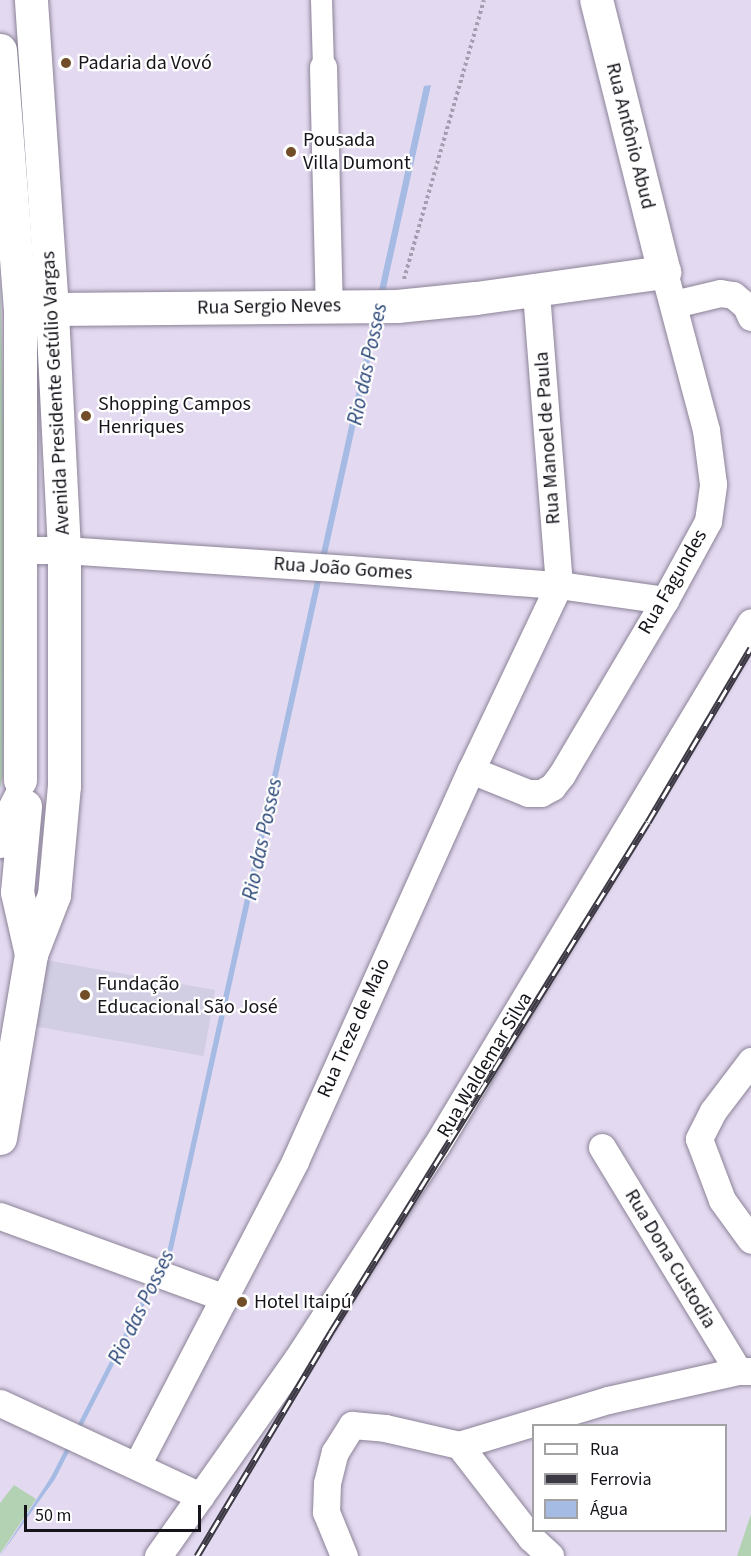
<!DOCTYPE html>
<meta charset="utf-8">
<style>
body{margin:0}
#map{position:relative;width:751px;height:1556px;overflow:hidden;background:#e3d9f0;font-family:"Source Sans 3",sans-serif}
div>[style]{position:absolute}
[style*='--x']{left:calc(var(--x)*1px);top:calc(var(--y)*1px);width:calc(var(--w)*1px);rotate:calc(var(--a)*1deg)}
.education>*{inset:0;background:#d1cde3;transform-origin:0 0}
.green>*{inset:0;background:#b2d2b3}
.water>*{inset:0;background:#a5bbe3}
.path>*{height:4px;margin-top:-2px;transform-origin:0;background:repeating-linear-gradient(90deg,#a59db0 0 3px,transparent 0 6px)}
.roads{filter:drop-shadow(0 0 2px #8c8398) drop-shadow(0 0 2px #8c8398)}
.pedestrian>*{height:21px;margin:-10.5px;padding:0 10.5px;transform-origin:10.5px;border-radius:10.5px;background:#fff}
.minor>*{height:27px;margin:-13.5px;padding:0 13.5px;transform-origin:13.5px;border-radius:13.5px;background:#fff}
.tertiary>*{height:33px;margin:-16.5px;padding:0 16.5px;transform-origin:16.5px;border-radius:16.5px;background:#fff}
.secondary>*{height:33px;margin:-16.5px;padding:0 16.5px;transform-origin:16.5px;border-radius:16.5px;background:#fff}
.rail>*{height:7px;margin-top:-3.5px;transform-origin:0;background:repeating-linear-gradient(90deg,#fff 0 14px,#3d3944 0 28px);box-sizing:border-box;border-block:2px solid #3d3944}
.dots>*{width:16px;height:16px;translate:-50% -50%;box-sizing:border-box;border:3px solid #fff;border-radius:50%}
span{translate:-50% -50%;white-space:nowrap;text-align:center;line-height:1.15;-webkit-text-stroke:4.5px #fff;paint-order:stroke}
.poi-label{font-size:20px;color:#16131b}
.left{translate:0 -50%;text-align:left}
.street-label{font-size:20px;color:#16131b}
.water-label{font-size:21px;color:#294577;font-style:italic}
.legend{position:absolute;left:532px;top:1424px;width:195px;height:108px;box-sizing:border-box;background:#fff;border:2px solid #a2a1a4;margin:0;padding:8px 10px;list-style:none;font-size:18px;color:#16131b}
.legend li{display:flex;align-items:center;gap:12px;height:30px}
.legend b{width:30px;border:2px solid #a2a1a4}
.scale{position:absolute;left:24px;top:1505px;width:177px;height:27px;box-sizing:border-box;border:3px solid #16131b;border-top:0;padding-left:8px;font-size:18px;line-height:21px;white-space:nowrap;color:#16131b;-webkit-text-stroke:4px #fff;paint-order:stroke}
</style>
<div id="map">
<div class="education">
<div style="left:34px;top:958px;width:184px;height:67px;rotate:10deg"></div>
</div>
<div class="green">
<div style="clip-path:polygon(0 278px,5px 465px,3px 775px,0 789px)"></div>
<div style="clip-path:polygon(14px 1485px,36px 1499px,0 1554px,0 1503px)"></div>
<div style="clip-path:polygon(751px 1514px,751px 1556px,737px 1556px)"></div>
</div>
<div class="water">
<div style="clip-path:polygon(431px 85px,173px 1249px,55px 1479px,0 1556px,51px 1477px,168px 1248px,424px 86px)"></div>
</div>
<div class="path">
<div style="--x:404;--y:279;--w:290;--a:-74"></div>
</div>
<div class="roads">
<div class="pedestrian">
<div style="--x:321;--y:0;--w:67;--a:88.3"></div>
</div>
<div class="minor">
<div style="--x:323;--y:67;--w:239;--a:88.6"></div>
<div style="--x:674;--y:304;--w:47;--a:-13.4"></div>
<div style="--x:720;--y:293;--w:13;--a:9"></div>
<div style="--x:733;--y:295;--w:17;--a:40"></div>
<div style="--x:746;--y:306;--w:12;--a:66"></div>
<div style="--x:21;--y:550;--w:43;--a:0"></div>
<div style="--x:64;--y:550;--w:286;--a:3.8"></div>
<div style="--x:349;--y:569;--w:211;--a:4.4"></div>
<div style="--x:559;--y:585;--w:107;--a:8.1"></div>
<div style="--x:471;--y:770;--w:61;--a:22"></div>
<div style="--x:528;--y:793;--w:13;--a:0"></div>
<div style="--x:541;--y:793;--w:13;--a:-29"></div>
<div style="--x:552;--y:787;--w:16;--a:-52"></div>
<div style="--x:562;--y:774;--w:202;--a:-59.4"></div>
<div style="--x:665;--y:600;--w:90;--a:-61.4"></div>
<div style="--x:708;--y:521;--w:37;--a:-82"></div>
<div style="--x:713;--y:484;--w:54;--a:-97.4"></div>
<div style="--x:706;--y:430;--w:163;--a:-104.9"></div>
<div style="--x:0;--y:844;--w:20;--a:-81"></div>
<div style="--x:3;--y:824;--w:34;--a:-63"></div>
<div style="--x:751;--y:1061;--w:63;--a:127.2"></div>
<div style="--x:713;--y:1111;--w:31;--a:117"></div>
<div style="--x:699;--y:1139;--w:65;--a:69.3"></div>
<div style="--x:722;--y:1200;--w:49;--a:54.1"></div>
<div style="--x:602;--y:1147;--w:262;--a:58.7"></div>
<div style="--x:0;--y:1216;--w:239;--a:20"></div>
<div style="--x:0;--y:1403;--w:221;--a:24.9"></div>
<div style="--x:459;--y:1445;--w:118;--a:52.3"></div>
<div style="--x:531;--y:1538;--w:26;--a:43"></div>
<div style="--x:137;--y:1465;--w:343;--a:-62.5"></div>
<div style="--x:295;--y:1161;--w:429;--a:-65.8"></div>
<div style="--x:471;--y:770;--w:205;--a:-64.6"></div>
<div style="--x:559;--y:585;--w:296;--a:-94.5"></div>
<div style="--x:158;--y:1556;--w:241;--a:-54.8"></div>
<div style="--x:297;--y:1359;--w:254;--a:-56.9"></div>
<div style="--x:436;--y:1146;--w:611;--a:-58.99"></div>
<div style="--x:344;--y:1556;--w:48;--a:-112.2"></div>
<div style="--x:326;--y:1512;--w:29;--a:-88"></div>
<div style="--x:327;--y:1483;--w:32;--a:-76"></div>
<div style="--x:335;--y:1452;--w:32;--a:-58"></div>
<div style="--x:352;--y:1425;--w:33;--a:5"></div>
<div style="--x:385;--y:1428;--w:76;--a:12.9"></div>
<div style="--x:459;--y:1445;--w:156;--a:-16.8"></div>
<div style="--x:608;--y:1400;--w:133;--a:-12.6"></div>
<div style="--x:738;--y:1371;--w:13;--a:0"></div>
</div>
<div class="tertiary">
<div style="--x:52;--y:309;--w:345;--a:-0.5"></div>
<div style="--x:397;--y:306;--w:79;--a:-5.8"></div>
<div style="--x:476;--y:298;--w:190;--a:-7.9"></div>
<div style="--x:664;--y:272;--w:280;--a:-104"></div>
</div>
<div class="secondary">
<div style="--x:0;--y:50;--w:260;--a:85.6"></div>
<div style="--x:20;--y:309;--w:471;--a:90"></div>
<div style="--x:25;--y:806;--w:86;--a:95.3"></div>
<div style="--x:17;--y:892;--w:64;--a:77.3"></div>
<div style="--x:0;--y:1138;--w:187;--a:-80.4"></div>
<div style="--x:31;--y:954;--w:63;--a:-68.7"></div>
<div style="--x:54;--y:895;--w:109;--a:-84.8"></div>
<div style="--x:64;--y:786;--w:236;--a:-90"></div>
<div style="--x:64;--y:550;--w:241;--a:-92.9"></div>
<div style="--x:52;--y:309;--w:310;--a:-93.9"></div>
</div>
</div>
<div class="rail">
<div style="--x:197;--y:1556;--w:261;--a:-59.1"></div>
<div style="--x:331;--y:1332;--w:600;--a:-58.14"></div>
<div style="--x:648;--y:822;--w:202;--a:-59.4"></div>
</div>
<div class="dots">
<div style="left:66px;top:63px;background:#714e27"></div>
<div style="left:291px;top:152px;background:#714e27"></div>
<div style="left:86px;top:416px;background:#714e27"></div>
<div style="left:85px;top:995px;background:#714e27"></div>
<div style="left:242px;top:1302px;background:#714e27"></div>
</div>
<div class="poi-label">
<span class="left" style="left:78px;top:63px">Padaria da Vovó</span>
<span class="left" style="left:303px;top:152px">Pousada<br>Villa Dumont</span>
<span class="left" style="left:98px;top:416px">Shopping Campos<br>Henriques</span>
<span class="left" style="left:97px;top:996px">Fundação<br>Educacional São José</span>
<span class="left" style="left:254px;top:1302px">Hotel Itaipú</span>
</div>
<div class="street-label">
<span style="left:630px;top:136px;rotate:76deg">Rua Antônio Abud</span>
<span style="left:269px;top:307px;rotate:-1deg">Rua Sergio Neves</span>
<span style="left:56px;top:393px;rotate:-93deg">Avenida Presidente Getúlio Vargas</span>
<span style="left:548px;top:438px;rotate:-94deg">Rua Manoel de Paula</span>
<span style="left:343px;top:569px;rotate:4deg">Rua João Gomes</span>
<span style="left:673px;top:582px;rotate:-60deg">Rua Fagundes</span>
<span style="left:354px;top:1028px;rotate:-66deg">Rua Treze de Maio</span>
<span style="left:485px;top:1065px;rotate:-59deg">Rua Waldemar Silva</span>
<span style="left:670px;top:1259px;rotate:59deg">Rua Dona Custodia</span>
</div>
<div class="water-label">
<span style="left:367px;top:364px;rotate:-78deg">Rio das Posses</span>
<span style="left:262px;top:839px;rotate:-78deg">Rio das Posses</span>
<span style="left:141px;top:1307px;rotate:-64deg">Rio das Posses</span>
</div>
<ul class="legend">
<li><b style="height:8px;background:#fff"></b>Rua</li>
<li><b style="height:8px;background:#3d3944"></b>Ferrovia</li>
<li><b style="height:16px;background:#a5bbe3"></b>Água</li>
</ul>
<div class="scale">50 m</div>
</div>
